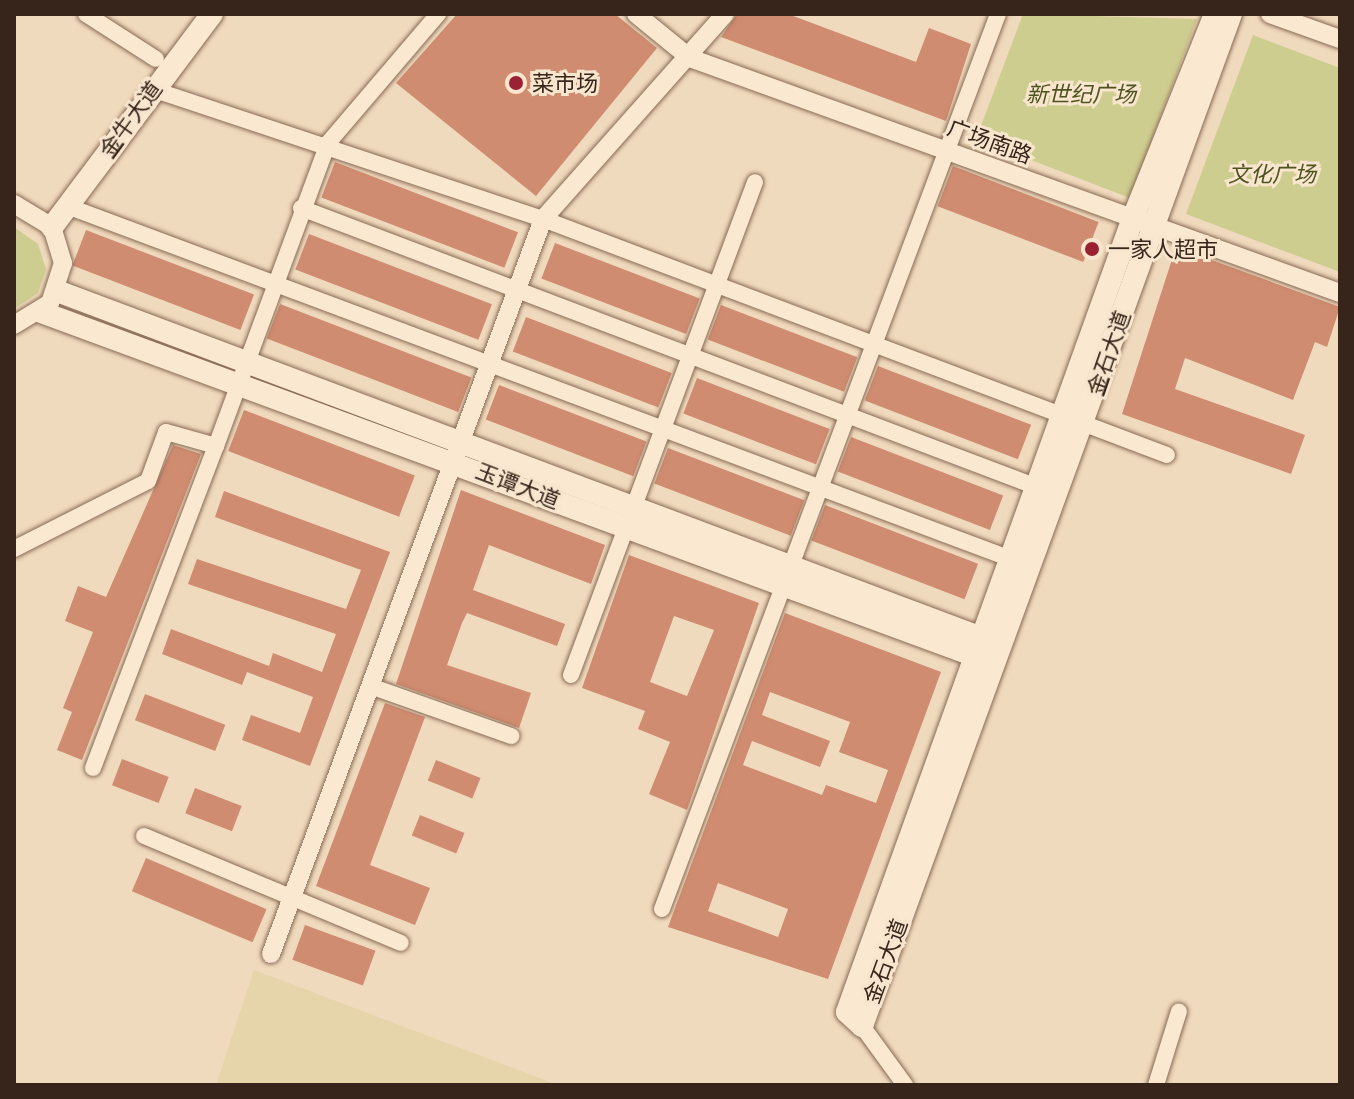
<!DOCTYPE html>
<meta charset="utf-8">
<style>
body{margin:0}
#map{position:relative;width:1354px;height:1099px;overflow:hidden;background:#f0dabd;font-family:"Playfair Display","Noto Sans SC",serif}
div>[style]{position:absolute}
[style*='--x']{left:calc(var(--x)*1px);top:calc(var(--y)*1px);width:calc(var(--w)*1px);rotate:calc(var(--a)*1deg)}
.farmland>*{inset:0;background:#e6d4aa}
.green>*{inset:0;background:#cecd90}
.building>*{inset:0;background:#d08c70;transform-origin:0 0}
.roads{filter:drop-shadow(0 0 2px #886a55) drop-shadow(0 0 2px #886a55)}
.minor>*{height:16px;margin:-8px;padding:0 8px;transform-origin:8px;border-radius:8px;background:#fae8d0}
.tertiary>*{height:18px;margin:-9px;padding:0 9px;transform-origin:9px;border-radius:9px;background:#fae8d0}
.secondary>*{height:22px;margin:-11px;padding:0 11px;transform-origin:11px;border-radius:11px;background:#fae8d0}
.dots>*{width:22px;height:22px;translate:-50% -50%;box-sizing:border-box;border:4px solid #f7e5cd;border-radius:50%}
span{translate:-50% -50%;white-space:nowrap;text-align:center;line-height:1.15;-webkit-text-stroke:6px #f7e5cd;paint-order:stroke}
.poi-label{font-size:22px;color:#37251b}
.left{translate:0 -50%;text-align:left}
.park-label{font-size:22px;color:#4e5420;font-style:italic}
.street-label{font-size:22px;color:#37251b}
.frame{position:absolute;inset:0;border:16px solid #37251b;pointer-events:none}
</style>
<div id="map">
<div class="farmland">
<div style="clip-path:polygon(254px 970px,521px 1071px,557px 1085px,216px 1085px)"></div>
</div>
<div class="green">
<div style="clip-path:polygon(1023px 14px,1197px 19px,1130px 198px,976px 139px)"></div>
<div style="clip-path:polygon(1253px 35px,1340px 68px,1340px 272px,1186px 214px)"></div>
<div style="clip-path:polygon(14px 227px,38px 244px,46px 269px,38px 293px,14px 309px)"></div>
</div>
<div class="building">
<div style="clip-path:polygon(457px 14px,615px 14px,657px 48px,536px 196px,396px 83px)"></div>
<div style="clip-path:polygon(737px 14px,788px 14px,916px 62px,929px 28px,971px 44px,946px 121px,721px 37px)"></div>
<div style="left:335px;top:162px;width:196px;height:38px;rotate:21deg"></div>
<div style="left:953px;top:166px;width:156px;height:43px;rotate:21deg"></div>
<div style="left:86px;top:230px;width:180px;height:38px;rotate:21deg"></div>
<div style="left:309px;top:234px;width:196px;height:38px;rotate:21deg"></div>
<div style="left:555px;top:243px;width:155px;height:38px;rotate:21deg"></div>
<div style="clip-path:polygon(1176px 247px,1340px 307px,1327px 347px,1315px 342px,1293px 400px,1185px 358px,1175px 389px,1305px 435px,1291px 474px,1122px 414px)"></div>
<div style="left:280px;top:304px;width:205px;height:37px;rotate:21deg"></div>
<div style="left:721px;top:305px;width:146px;height:37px;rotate:21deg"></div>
<div style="left:526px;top:317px;width:156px;height:37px;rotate:21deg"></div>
<div style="left:878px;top:366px;width:164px;height:37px;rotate:21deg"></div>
<div style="left:697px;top:378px;width:142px;height:38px;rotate:21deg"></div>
<div style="left:499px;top:385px;width:158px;height:37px;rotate:21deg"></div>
<div style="left:244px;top:410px;width:183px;height:44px;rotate:21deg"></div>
<div style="left:851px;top:437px;width:163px;height:37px;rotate:21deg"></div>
<div style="clip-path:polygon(173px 445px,201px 454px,82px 760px,57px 750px,72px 712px,63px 708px,93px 632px,65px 621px,78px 586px,106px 597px)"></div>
<div style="left:668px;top:448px;width:146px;height:38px;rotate:21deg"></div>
<div style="clip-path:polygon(461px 490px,605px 545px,591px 584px,489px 545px,473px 590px,565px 624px,557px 646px,467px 613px,462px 623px,447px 665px,531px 693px,519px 728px,396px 684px)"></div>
<div style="clip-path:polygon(224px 491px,390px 552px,310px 766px,242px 740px,251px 715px,300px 733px,313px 697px,247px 672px,242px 685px,162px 654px,171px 629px,269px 666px,273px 653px,322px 672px,336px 634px,188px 584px,197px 559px,346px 609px,361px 570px,215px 517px)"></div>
<div style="left:825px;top:505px;width:164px;height:38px;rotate:21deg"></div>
<div style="clip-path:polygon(evenodd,629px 555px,759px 603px,687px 810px,649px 794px,670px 742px,638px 729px,645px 711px,582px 688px,629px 555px,674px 616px,714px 630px,687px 696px,650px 682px,674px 616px)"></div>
<div style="clip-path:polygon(evenodd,785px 613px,941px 672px,828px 979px,668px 927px,785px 613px,770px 692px,850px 722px,839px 752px,888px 770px,876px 803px,826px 785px,822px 795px,743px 765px,752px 741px,820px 767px,830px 741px,762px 715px,770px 692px,785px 613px,718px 883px,788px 909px,778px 937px,708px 911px,718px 883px)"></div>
<div style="left:145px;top:694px;width:86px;height:28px;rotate:21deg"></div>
<div style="clip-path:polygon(385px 703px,425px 717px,370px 865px,430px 888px,415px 925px,316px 886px)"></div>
<div style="left:122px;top:759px;width:50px;height:28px;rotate:21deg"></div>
<div style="left:436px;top:760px;width:48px;height:22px;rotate:22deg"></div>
<div style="left:195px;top:788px;width:50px;height:27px;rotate:21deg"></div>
<div style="left:420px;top:815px;width:48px;height:22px;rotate:22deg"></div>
<div style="left:146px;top:858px;width:131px;height:36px;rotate:23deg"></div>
<div style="left:305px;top:925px;width:75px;height:37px;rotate:20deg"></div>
</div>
<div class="roads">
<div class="minor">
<div style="--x:86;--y:14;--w:83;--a:32.7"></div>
<div style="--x:152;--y:89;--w:412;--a:18.4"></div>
<div style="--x:543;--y:219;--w:667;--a:20.72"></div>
<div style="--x:67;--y:206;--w:1008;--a:20.5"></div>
<div style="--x:301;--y:208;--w:787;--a:20.76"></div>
<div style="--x:14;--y:549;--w:150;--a:-26.9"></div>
<div style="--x:148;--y:481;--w:52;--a:-69.8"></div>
<div style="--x:166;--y:432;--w:52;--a:15.6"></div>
<div style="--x:216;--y:446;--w:323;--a:-69.7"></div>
<div style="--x:328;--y:143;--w:170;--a:-49.5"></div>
<div style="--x:571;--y:675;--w:526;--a:-69.53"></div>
<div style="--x:370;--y:686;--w:150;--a:19.5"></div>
<div style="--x:93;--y:768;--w:345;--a:-69.1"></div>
<div style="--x:144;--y:836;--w:278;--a:22.6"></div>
<div style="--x:662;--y:909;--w:956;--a:-69.42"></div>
<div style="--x:862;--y:1026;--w:73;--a:53.9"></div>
<div style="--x:1156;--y:1085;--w:77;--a:-72.7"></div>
</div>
<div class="tertiary">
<div style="--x:636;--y:14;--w:70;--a:39.2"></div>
<div style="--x:690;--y:58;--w:691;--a:19.88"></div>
<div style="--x:1270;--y:14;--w:74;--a:19.7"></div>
<div style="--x:14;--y:204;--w:44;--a:31.2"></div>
<div style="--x:52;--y:227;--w:38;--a:73"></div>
<div style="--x:63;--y:263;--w:42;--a:108"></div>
<div style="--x:50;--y:303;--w:42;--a:148.6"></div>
<div style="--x:271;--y:954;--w:784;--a:-69.69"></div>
<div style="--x:543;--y:219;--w:274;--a:-48.4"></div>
</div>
<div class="secondary">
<div style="--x:1215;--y:14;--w:220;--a:111.9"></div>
<div style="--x:1133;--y:218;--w:844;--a:109.81"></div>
<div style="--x:847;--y:1012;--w:21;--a:43"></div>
<div style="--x:862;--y:1026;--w:1077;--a:-69.97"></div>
<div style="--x:52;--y:227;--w:266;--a:-53.1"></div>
<div style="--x:57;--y:291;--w:1002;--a:20.57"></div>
<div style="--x:41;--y:312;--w:1010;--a:20.21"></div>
</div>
</div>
<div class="dots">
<div style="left:516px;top:83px;background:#9a2233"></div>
<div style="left:1092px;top:249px;background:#9a2233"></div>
</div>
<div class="poi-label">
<span class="left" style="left:532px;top:83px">菜市场</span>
<span class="left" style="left:1108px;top:249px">一家人超市</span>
</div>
<div class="park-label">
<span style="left:1081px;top:94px">新世纪广场</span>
<span style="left:1272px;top:174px">文化广场</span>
</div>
<div class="street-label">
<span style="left:130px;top:119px;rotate:-54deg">金牛大道</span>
<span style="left:990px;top:141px;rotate:20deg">广场南路</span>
<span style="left:1108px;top:353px;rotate:-71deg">金石大道</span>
<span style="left:518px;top:485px;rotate:21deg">玉谭大道</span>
<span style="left:885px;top:961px;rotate:-70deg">金石大道</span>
</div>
<div class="frame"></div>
</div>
